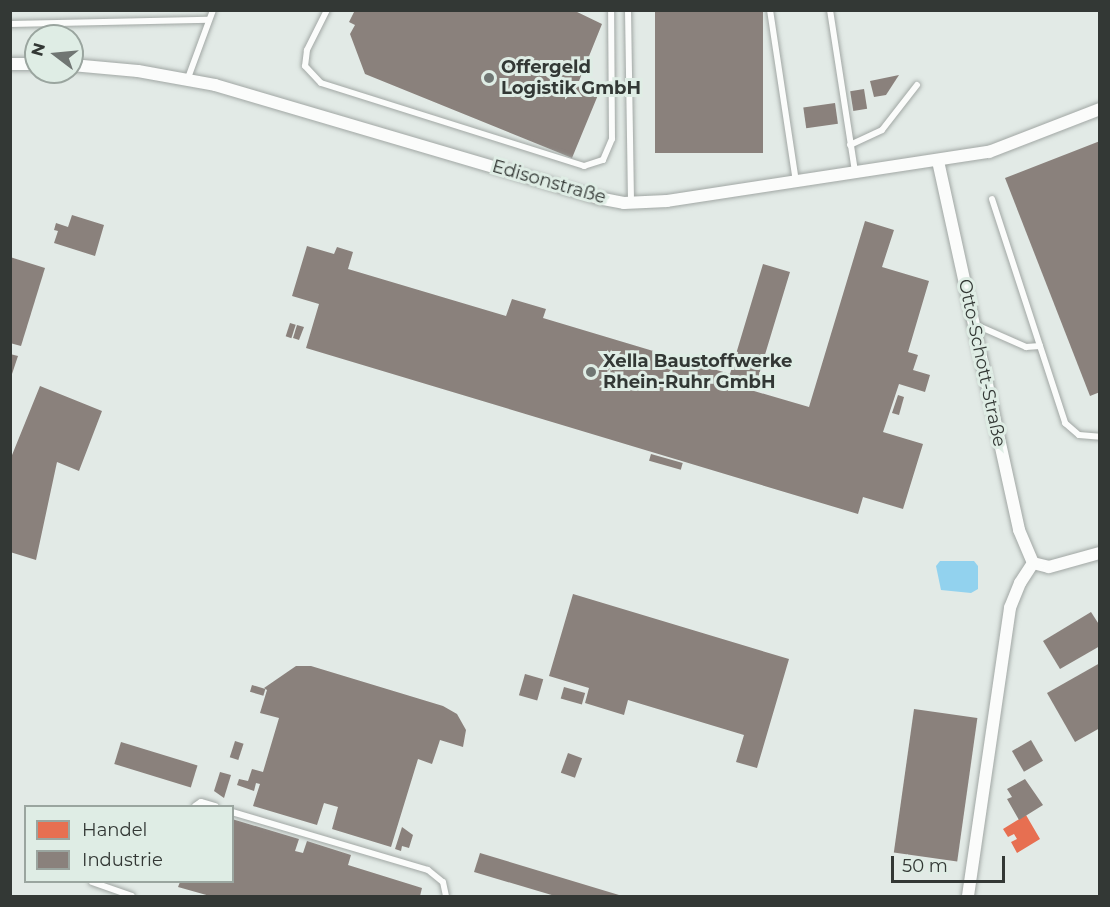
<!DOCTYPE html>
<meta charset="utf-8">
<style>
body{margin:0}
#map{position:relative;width:1110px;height:907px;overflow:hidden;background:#e2eae6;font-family:Montserrat,sans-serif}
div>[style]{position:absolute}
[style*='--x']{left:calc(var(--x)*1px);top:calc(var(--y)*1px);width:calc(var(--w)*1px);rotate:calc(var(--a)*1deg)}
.water>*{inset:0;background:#92d2ee}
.shops>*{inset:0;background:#e76f51}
.industry>*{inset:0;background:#8a817c;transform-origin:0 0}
.roads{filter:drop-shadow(0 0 2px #a1a7a4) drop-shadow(0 0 2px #a1a7a4)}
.lane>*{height:6px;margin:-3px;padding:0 3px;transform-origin:3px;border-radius:3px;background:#fbfcfb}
.street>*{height:12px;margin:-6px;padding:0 6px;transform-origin:6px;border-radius:6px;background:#fbfcfb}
.dots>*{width:16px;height:16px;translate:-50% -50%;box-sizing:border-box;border:3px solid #dfede5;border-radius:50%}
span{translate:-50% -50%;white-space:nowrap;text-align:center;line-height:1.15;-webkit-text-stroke:6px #dfede5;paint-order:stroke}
.poi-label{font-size:18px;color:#333835;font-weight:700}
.left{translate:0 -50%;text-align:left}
.street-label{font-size:18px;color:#333835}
.frame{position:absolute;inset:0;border:12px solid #333835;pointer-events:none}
.legend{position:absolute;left:24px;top:805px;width:210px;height:78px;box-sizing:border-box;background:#dfede5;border:2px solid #9aa59f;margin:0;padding:8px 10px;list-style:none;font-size:18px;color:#333835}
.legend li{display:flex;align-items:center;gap:12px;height:30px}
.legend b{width:30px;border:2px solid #9aa59f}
.north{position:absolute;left:24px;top:24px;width:60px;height:60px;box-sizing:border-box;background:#dfede5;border:2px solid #9aa59f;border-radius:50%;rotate:286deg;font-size:16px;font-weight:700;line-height:24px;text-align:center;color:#333835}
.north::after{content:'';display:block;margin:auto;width:21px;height:27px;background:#707673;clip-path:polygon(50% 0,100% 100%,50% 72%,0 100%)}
.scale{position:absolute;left:891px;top:856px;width:114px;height:27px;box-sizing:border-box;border:3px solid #333835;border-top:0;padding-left:8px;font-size:18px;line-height:21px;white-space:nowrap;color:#333835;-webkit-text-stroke:4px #dfede5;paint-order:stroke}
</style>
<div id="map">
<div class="water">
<div style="clip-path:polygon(940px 561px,974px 561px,978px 566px,978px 589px,971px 593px,941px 590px,936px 566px)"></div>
</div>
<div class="shops">
<div style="clip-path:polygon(1026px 815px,1040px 839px,1017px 853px,1011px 842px,1017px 839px,1014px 834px,1008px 837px,1003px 829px)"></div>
</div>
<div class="industry">
<div style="clip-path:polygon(355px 10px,573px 10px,602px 24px,577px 86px,598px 95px,572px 158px,365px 74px,350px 34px,355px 25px,349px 22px)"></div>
<div style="left:655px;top:10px;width:108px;height:143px"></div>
<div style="clip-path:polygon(899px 75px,886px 95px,874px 97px,870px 81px)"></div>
<div style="left:864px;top:89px;width:20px;height:14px;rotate:81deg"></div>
<div style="left:835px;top:103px;width:21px;height:32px;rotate:82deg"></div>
<div style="clip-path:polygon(1100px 141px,1100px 392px,1090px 396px,1005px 178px)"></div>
<div style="clip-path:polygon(72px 215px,104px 225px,95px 256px,54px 243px,58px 231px,54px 230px,56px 223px,68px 227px)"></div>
<div style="clip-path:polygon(865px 221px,894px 230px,882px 267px,929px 281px,908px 352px,918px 355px,913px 370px,930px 375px,925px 392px,899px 384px,883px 432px,923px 444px,903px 509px,863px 497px,858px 514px,306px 348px,319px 304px,292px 296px,307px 246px,334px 254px,337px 247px,353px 252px,348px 269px,506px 316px,512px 299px,546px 309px,543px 318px,730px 374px,763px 264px,790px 272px,754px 391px,809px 407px)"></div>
<div style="clip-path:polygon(10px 257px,45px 268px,21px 346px,10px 343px)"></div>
<div style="left:290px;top:323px;width:6px;height:14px;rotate:18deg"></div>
<div style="clip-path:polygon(297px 325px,304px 327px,299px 340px,293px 338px)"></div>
<div style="clip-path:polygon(10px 354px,18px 356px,11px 377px,10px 377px)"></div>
<div style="clip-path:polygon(40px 386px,102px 411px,79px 471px,57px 462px,36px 560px,10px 552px,10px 460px)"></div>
<div style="clip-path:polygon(898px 395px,904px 397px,899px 415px,892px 413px)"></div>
<div style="left:651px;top:454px;width:33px;height:7px;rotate:16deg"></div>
<div style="clip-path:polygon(573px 594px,789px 659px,757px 768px,736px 762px,744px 735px,628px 700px,624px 715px,585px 703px,589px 688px,549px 676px)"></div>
<div style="clip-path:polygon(1091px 612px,1100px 626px,1100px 646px,1060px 669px,1043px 641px)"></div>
<div style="clip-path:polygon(1100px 663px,1100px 728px,1075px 742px,1047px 693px)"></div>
<div style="clip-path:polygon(296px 666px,311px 666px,443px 706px,457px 714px,466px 730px,463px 747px,440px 740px,432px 764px,418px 759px,391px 847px,332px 829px,338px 807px,324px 803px,317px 825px,253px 806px,260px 784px,256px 783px,254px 791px,237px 785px,239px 779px,248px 781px,252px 769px,263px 772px,279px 718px,260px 713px,267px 690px,264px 688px)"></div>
<div style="left:525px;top:674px;width:19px;height:22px;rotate:16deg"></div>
<div style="left:252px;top:685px;width:14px;height:7px;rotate:17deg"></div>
<div style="left:564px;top:687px;width:22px;height:12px;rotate:16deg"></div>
<div style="left:914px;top:709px;width:64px;height:145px;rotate:8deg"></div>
<div style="left:1031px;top:740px;width:24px;height:22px;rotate:60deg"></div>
<div style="left:235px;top:741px;width:9px;height:17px;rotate:18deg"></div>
<div style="left:121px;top:742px;width:80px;height:23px;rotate:17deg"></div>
<div style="left:568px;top:753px;width:15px;height:21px;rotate:20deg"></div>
<div style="clip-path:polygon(220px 772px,231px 775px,224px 798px,214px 791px)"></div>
<div style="clip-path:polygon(1025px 779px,1043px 805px,1019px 820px,1007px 799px,1012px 797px,1007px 789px)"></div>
<div style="clip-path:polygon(232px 819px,299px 839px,295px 851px,303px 853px,307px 841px,351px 855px,348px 865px,422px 888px,420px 896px,210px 896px,178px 887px,180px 882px,232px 882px)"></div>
<div style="clip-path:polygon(402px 827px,413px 835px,409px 848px,402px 846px,401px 851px,395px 849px)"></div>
<div style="clip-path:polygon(480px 853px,619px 895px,618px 896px,555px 896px,474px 872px)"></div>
</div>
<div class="roads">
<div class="lane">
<div style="--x:327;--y:10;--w:45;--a:116.6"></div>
<div style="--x:307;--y:50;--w:16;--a:97"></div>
<div style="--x:305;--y:66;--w:23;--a:47"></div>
<div style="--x:321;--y:83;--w:276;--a:17.5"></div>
<div style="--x:584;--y:166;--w:20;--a:-18"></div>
<div style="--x:603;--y:160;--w:23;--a:-67"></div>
<div style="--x:612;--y:139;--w:129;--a:-90.4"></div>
<div style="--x:628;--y:10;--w:192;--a:89.1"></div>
<div style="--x:770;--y:10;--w:174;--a:81.4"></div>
<div style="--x:830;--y:10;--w:164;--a:81.2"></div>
<div style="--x:10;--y:24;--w:199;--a:-1.2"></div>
<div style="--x:188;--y:78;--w:72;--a:-69.8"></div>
<div style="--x:850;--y:145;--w:35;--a:-25"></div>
<div style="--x:882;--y:130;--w:57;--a:-52.1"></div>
<div style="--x:992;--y:199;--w:236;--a:71.9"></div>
<div style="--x:1065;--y:423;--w:18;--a:41"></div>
<div style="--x:1079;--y:435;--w:21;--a:5"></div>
<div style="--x:974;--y:324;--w:57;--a:23.9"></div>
<div style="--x:1026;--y:347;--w:14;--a:-4"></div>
<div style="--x:195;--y:806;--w:7;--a:-34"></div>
<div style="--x:201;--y:802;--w:15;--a:16"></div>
<div style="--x:232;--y:812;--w:204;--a:16.5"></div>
<div style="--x:428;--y:870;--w:19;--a:39"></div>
<div style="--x:443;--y:882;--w:14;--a:78"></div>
<div style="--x:92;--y:882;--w:42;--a:19.3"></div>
</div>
<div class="street">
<div style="--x:10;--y:64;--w:26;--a:0"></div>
<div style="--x:72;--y:65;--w:66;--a:5.2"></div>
<div style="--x:138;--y:71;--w:78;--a:10.3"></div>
<div style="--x:215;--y:85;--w:399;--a:16.4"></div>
<div style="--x:598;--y:198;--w:26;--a:11"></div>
<div style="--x:624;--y:203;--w:43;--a:-2.7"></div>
<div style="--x:667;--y:201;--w:326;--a:-8.7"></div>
<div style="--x:989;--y:152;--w:119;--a:-21.2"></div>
<div style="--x:938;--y:161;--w:378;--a:77.6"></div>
<div style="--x:1019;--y:530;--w:36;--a:67"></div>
<div style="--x:1033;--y:563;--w:24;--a:123"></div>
<div style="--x:1020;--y:583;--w:27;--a:112"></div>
<div style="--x:1010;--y:608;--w:291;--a:98.3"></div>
<div style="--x:1033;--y:563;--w:16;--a:14"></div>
<div style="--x:1049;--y:567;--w:53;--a:-15.4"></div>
</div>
</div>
<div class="dots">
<div style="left:489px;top:78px;background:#707673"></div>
<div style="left:591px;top:372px;background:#707673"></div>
</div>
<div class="poi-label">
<span class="left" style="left:501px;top:78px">Offergeld<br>Logistik GmbH</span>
<span class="left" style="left:603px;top:372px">Xella Baustoffwerke<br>Rhein-Ruhr GmbH</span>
</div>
<div class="street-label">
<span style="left:549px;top:182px;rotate:16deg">Edisonstraße</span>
<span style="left:982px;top:363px;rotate:78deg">Otto-Schott-Straße</span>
</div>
<div class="frame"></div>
<ul class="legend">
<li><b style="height:16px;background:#e76f51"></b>Handel</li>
<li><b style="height:16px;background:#8a817c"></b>Industrie</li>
</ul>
<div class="north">N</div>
<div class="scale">50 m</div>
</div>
